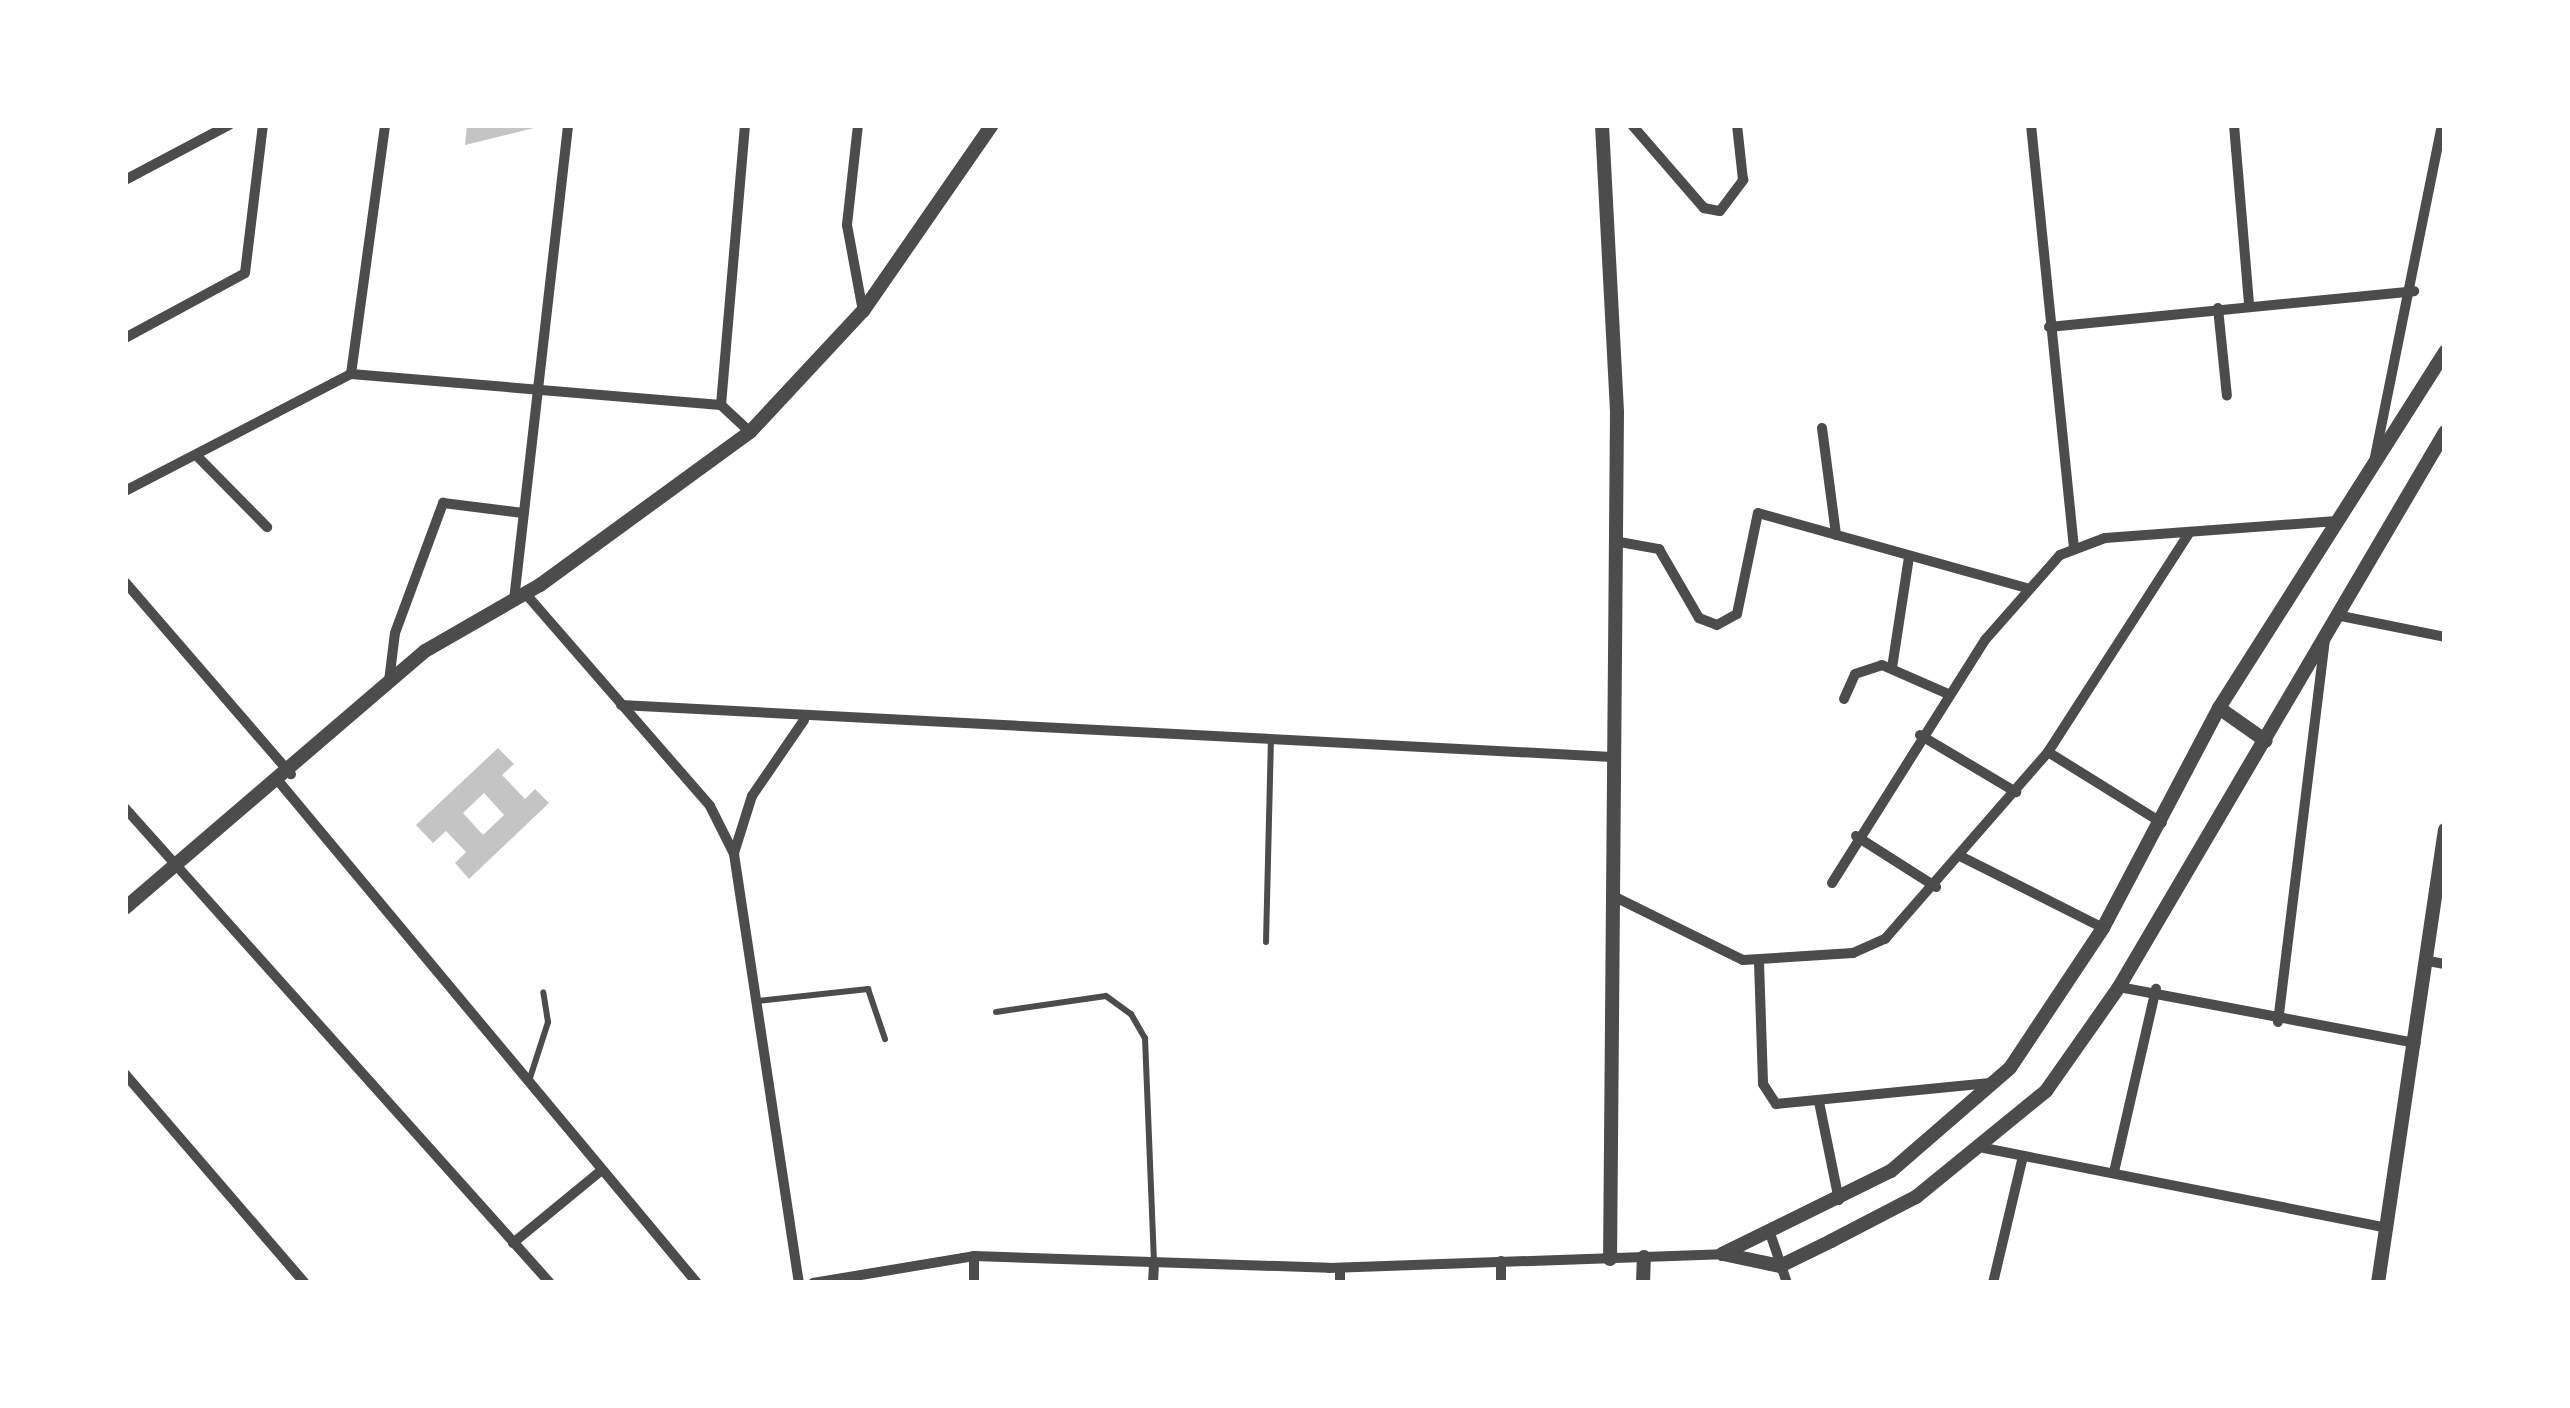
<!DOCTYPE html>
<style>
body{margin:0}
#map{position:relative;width:2570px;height:1408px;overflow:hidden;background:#fff;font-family:"Asap Condensed",sans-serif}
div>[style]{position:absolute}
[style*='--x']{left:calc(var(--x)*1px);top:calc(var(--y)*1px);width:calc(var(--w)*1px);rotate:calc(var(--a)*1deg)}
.building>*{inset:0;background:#c4c4c4}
.service>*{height:6px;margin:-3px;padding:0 3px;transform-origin:3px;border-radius:3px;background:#4c4c4c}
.minor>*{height:10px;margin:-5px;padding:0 5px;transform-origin:5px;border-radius:5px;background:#4c4c4c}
.tertiary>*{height:14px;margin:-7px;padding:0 7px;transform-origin:7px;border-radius:7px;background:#4c4c4c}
span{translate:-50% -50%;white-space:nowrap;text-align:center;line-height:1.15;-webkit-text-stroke:8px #fff;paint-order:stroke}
.frame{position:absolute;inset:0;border:128px solid #fff;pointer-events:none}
</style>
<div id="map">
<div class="building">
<div style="clip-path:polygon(467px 125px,541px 125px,542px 126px,465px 145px)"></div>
<div style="clip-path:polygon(evenodd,498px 748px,514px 764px,502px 775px,525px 799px,535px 789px,549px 803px,469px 879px,455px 863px,466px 852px,446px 831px,433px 843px,416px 825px,498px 748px,484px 793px,504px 815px,483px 835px,463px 813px,484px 793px)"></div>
</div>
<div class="service">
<div style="--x:1266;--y:942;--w:200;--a:-88.6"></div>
<div style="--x:757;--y:1001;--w:112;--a:-6.2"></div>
<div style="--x:868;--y:989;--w:53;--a:71.2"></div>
<div style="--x:996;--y:1012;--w:111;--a:-8.3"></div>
<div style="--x:1106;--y:996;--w:31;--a:36"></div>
<div style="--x:1131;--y:1014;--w:28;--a:60"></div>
<div style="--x:1145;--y:1038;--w:223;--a:87.7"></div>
<div style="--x:529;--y:1081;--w:62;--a:-72.1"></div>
<div style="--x:548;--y:1022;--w:30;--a:-99"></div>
</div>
<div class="minor">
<div style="--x:745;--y:125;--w:281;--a:94.9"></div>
<div style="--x:721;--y:405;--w:40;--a:43"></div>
<div style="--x:858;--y:125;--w:101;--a:96.3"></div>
<div style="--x:847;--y:225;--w:87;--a:79.5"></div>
<div style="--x:1632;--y:125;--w:110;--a:49.1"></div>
<div style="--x:1704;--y:208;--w:16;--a:11"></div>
<div style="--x:1720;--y:211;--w:39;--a:-53"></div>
<div style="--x:1743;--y:180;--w:55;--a:-96.2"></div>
<div style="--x:2031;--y:125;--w:425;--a:84.2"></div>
<div style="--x:2234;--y:125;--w:180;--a:85.2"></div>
<div style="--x:125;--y:180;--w:118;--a:-27.9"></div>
<div style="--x:2218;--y:308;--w:88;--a:84.2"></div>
<div style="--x:2049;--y:327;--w:367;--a:-5.6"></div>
<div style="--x:125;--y:338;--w:136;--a:-28.4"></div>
<div style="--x:245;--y:273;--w:149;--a:-83.1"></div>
<div style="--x:351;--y:374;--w:371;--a:4.8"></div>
<div style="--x:351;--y:374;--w:251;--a:-82.2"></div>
<div style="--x:1822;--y:428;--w:108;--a:82.5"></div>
<div style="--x:197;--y:456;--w:100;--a:45.4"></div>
<div style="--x:2375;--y:457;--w:339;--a:-78.6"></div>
<div style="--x:125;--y:491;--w:254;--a:-27.4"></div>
<div style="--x:1614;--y:541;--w:46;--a:10.1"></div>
<div style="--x:1659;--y:549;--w:80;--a:59.9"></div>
<div style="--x:1699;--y:618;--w:19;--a:21"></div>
<div style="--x:1717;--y:625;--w:23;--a:-29"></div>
<div style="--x:1737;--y:614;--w:103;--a:-78.3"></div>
<div style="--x:1758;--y:513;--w:278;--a:15.6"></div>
<div style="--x:125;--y:582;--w:254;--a:49.2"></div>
<div style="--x:525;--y:593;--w:282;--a:49"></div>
<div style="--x:710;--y:806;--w:54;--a:63.4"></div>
<div style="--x:734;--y:854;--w:434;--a:81.4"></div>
<div style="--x:514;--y:600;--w:478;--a:-83.5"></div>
<div style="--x:2336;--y:615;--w:111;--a:11.4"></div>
<div style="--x:1892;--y:668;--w:112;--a:-81.3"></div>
<div style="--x:389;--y:681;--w:48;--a:-82.9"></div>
<div style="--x:395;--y:633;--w:139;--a:-69.7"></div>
<div style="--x:443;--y:503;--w:81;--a:7.1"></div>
<div style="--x:1844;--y:699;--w:27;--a:-66"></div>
<div style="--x:1855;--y:674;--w:28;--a:-18"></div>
<div style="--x:1882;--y:665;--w:72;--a:23.7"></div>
<div style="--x:621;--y:705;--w:992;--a:3"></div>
<div style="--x:1920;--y:735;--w:112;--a:30.7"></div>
<div style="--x:2048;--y:752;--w:134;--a:31.9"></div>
<div style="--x:280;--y:783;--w:651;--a:50.17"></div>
<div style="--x:125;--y:808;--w:637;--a:48.18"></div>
<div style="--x:1856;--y:836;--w:95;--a:32.5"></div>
<div style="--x:734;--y:853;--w:60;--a:-72.5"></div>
<div style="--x:752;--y:796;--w:92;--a:-55.6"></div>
<div style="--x:1960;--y:856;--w:160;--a:26.7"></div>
<div style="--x:1832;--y:883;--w:287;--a:-57.8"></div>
<div style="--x:1985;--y:640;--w:113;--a:-48.6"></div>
<div style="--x:2060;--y:555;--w:48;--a:-20.7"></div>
<div style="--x:2105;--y:538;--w:232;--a:-4.2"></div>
<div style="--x:1611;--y:895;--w:147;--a:26.2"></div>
<div style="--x:1743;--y:960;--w:110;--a:-3.6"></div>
<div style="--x:1853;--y:953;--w:35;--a:-24"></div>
<div style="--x:1885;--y:939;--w:248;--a:-48.9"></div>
<div style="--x:2048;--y:752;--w:262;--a:-57.2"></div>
<div style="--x:2428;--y:961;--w:17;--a:10"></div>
<div style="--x:1759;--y:962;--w:122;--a:88.1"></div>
<div style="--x:1763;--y:1084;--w:24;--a:57"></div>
<div style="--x:1776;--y:1104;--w:215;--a:-5.6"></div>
<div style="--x:2119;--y:987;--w:302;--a:10.7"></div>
<div style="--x:2278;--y:1022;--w:386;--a:-83"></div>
<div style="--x:125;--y:1074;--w:276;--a:49.3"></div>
<div style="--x:1819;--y:1102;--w:100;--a:78.5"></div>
<div style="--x:1984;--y:1148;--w:411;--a:11.2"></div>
<div style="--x:2114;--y:1172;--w:188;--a:-77.1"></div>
<div style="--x:1771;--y:1236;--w:50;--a:71.2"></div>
<div style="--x:513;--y:1243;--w:115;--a:-39.4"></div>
<div style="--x:1501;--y:1261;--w:22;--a:90"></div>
<div style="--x:813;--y:1283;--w:163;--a:-9.5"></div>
<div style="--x:974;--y:1256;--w:355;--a:1.9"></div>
<div style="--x:1329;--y:1268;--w:393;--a:-2"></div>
<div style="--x:974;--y:1283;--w:27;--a:-90"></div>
<div style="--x:1153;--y:1283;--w:19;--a:-87"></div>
<div style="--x:1340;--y:1283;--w:15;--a:-90"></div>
<div style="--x:1993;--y:1283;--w:126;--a:-76.7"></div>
</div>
<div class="tertiary">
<div style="--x:1602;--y:125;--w:287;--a:87"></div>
<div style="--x:1617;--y:412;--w:847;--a:90.47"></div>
<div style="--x:2219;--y:708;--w:57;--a:35.1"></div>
<div style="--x:125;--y:908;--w:395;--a:-40.6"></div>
<div style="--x:425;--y:651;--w:133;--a:-29.9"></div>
<div style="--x:540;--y:585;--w:260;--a:-36.1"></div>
<div style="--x:750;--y:432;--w:166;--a:-47"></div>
<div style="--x:863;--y:311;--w:226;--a:-55.3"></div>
<div style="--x:1722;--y:1254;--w:188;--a:-26.2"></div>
<div style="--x:1891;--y:1171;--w:157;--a:-40.9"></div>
<div style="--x:2010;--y:1068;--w:168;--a:-56.4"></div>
<div style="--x:2103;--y:928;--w:249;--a:-62.2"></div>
<div style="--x:2219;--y:708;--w:422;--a:-57.6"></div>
<div style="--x:1723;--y:1254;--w:58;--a:11.9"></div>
<div style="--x:1780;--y:1266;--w:57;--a:-26.1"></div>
<div style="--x:1831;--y:1241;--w:96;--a:-27.4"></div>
<div style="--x:1916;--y:1197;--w:168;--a:-39.2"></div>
<div style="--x:2046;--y:1091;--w:127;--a:-54.9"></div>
<div style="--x:2119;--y:987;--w:644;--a:-59.57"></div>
<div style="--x:1643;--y:1283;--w:26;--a:-88"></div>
<div style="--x:2378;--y:1283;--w:458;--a:-81.6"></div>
</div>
<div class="frame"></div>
</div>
